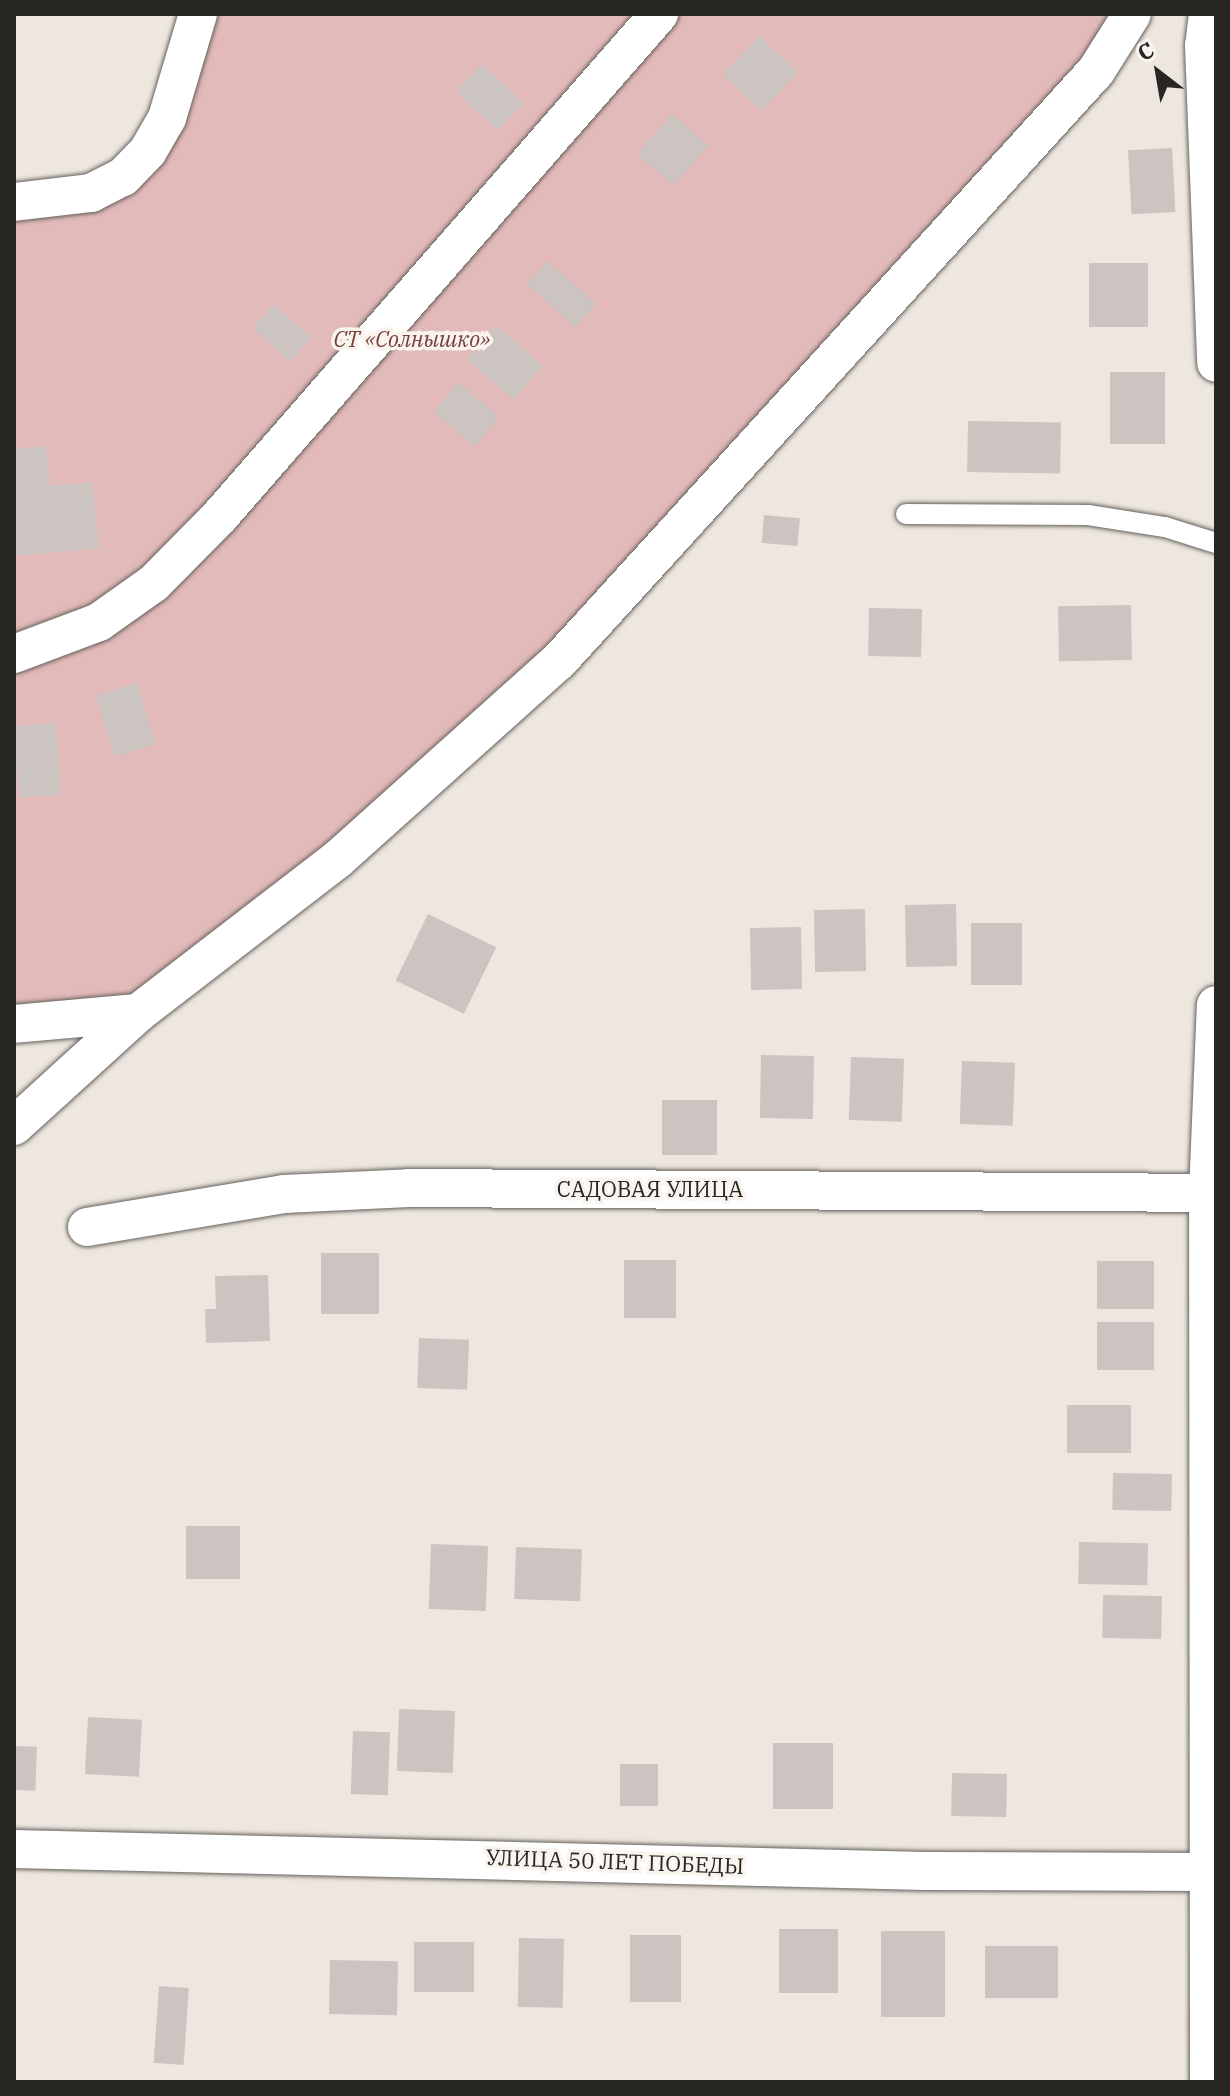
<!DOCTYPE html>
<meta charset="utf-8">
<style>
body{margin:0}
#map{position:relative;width:1230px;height:2096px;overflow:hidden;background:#ede7e0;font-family:"IBM Plex Serif",serif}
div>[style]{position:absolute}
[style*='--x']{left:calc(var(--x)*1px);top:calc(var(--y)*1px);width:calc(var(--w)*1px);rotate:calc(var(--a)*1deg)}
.green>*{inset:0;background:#e2bab9}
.building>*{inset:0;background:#ccc4c0;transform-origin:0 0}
.roads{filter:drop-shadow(0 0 2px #66615c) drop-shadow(0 0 2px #66615c)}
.service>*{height:20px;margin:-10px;padding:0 10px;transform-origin:10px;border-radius:10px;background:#fff}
.minor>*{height:38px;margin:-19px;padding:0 19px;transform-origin:19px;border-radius:19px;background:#fff}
span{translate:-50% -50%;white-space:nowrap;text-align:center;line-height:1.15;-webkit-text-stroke:7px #faf4ee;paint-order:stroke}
.park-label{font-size:22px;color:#774040;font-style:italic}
.street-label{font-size:22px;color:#282623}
.frame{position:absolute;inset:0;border:16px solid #282623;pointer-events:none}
.north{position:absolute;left:1118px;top:32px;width:80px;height:80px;-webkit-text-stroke:6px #faf4ee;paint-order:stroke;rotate:329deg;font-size:22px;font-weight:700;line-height:32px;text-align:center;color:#282623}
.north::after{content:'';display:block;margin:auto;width:28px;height:36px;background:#282623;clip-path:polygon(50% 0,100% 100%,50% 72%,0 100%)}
</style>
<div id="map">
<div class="green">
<div style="clip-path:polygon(198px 14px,1132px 14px,559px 661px,138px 1013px,14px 1024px,14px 202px,123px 177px)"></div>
</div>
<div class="building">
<div style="left:759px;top:36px;width:53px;height:53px;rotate:43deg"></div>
<div style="left:482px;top:64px;width:57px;height:38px;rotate:43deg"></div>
<div style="left:672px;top:114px;width:48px;height:53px;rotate:41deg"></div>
<div style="left:1172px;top:148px;width:64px;height:44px;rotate:87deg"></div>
<div style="left:547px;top:261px;width:65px;height:31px;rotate:41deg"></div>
<div style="left:1148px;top:263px;width:64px;height:59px;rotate:90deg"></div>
<div style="left:274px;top:304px;width:50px;height:32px;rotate:42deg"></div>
<div style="left:496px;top:325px;width:62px;height:45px;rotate:41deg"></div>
<div style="left:1110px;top:372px;width:55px;height:72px"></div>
<div style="left:458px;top:383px;width:53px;height:38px;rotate:39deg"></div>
<div style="left:968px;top:421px;width:93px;height:51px;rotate:1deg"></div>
<div style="clip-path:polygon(46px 446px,50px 486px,92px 482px,99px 548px,15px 556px,14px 449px)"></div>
<div style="left:764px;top:515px;width:36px;height:28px;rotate:5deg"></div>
<div style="left:1131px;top:605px;width:55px;height:73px;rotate:89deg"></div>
<div style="left:869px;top:608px;width:53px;height:48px;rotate:1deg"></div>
<div style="left:137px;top:683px;width:64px;height:43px;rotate:73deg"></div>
<div style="left:56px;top:723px;width:72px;height:42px;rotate:86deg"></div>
<div style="left:956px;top:904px;width:62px;height:51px;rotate:89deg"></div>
<div style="left:865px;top:909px;width:62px;height:51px;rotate:89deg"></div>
<div style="left:428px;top:914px;width:76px;height:74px;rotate:26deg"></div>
<div style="left:971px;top:923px;width:51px;height:62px"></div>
<div style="left:801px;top:927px;width:62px;height:51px;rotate:89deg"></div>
<div style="left:761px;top:1055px;width:53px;height:63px;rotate:1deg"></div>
<div style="left:851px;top:1057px;width:53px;height:63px;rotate:2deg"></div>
<div style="left:962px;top:1061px;width:53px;height:63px;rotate:2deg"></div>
<div style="left:662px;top:1100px;width:55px;height:55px"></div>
<div style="left:379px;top:1253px;width:61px;height:58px;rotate:90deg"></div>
<div style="left:624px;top:1260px;width:52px;height:58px"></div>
<div style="left:1097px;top:1261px;width:57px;height:48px"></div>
<div style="clip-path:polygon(268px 1275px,270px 1341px,206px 1343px,205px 1309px,216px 1309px,215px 1276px)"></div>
<div style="left:1097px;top:1322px;width:57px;height:48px"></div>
<div style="left:419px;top:1338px;width:50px;height:50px;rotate:2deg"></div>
<div style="left:1067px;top:1405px;width:64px;height:48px"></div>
<div style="left:1113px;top:1473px;width:59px;height:37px;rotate:1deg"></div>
<div style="left:186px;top:1526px;width:54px;height:53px"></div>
<div style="left:1079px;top:1542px;width:69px;height:42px;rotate:1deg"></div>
<div style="left:431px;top:1544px;width:57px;height:65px;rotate:2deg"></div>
<div style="left:516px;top:1547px;width:66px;height:52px;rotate:2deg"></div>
<div style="left:1103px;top:1595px;width:59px;height:43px;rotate:1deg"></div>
<div style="left:399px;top:1709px;width:56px;height:62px;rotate:2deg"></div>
<div style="left:88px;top:1717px;width:54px;height:57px;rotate:3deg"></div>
<div style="left:353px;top:1731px;width:37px;height:63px;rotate:2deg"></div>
<div style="left:773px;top:1743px;width:60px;height:66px"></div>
<div style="left:14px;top:1746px;width:23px;height:44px;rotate:2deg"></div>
<div style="left:620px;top:1764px;width:38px;height:42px"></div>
<div style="left:952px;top:1773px;width:55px;height:43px;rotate:1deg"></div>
<div style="left:779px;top:1929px;width:59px;height:64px"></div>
<div style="left:881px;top:1931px;width:64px;height:86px"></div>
<div style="left:630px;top:1935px;width:51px;height:67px"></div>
<div style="left:519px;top:1938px;width:45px;height:69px;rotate:1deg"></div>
<div style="left:414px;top:1942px;width:60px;height:50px"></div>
<div style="left:985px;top:1946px;width:73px;height:52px"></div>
<div style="left:330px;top:1960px;width:68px;height:54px;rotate:1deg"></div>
<div style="left:159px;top:1986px;width:30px;height:77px;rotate:4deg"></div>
</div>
<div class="roads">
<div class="service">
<div style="--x:906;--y:514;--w:182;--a:0.3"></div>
<div style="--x:1088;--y:515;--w:78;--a:8.9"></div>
<div style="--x:1165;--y:527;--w:53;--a:17.4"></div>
</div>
<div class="minor">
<div style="--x:1208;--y:14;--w:31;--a:97"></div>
<div style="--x:1204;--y:45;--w:318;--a:87.8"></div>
<div style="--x:14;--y:202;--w:78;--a:-6.7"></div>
<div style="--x:91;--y:193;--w:36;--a:-27"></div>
<div style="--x:123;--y:177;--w:36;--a:-46"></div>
<div style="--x:148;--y:151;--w:38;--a:-60"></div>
<div style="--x:167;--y:118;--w:109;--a:-73.4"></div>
<div style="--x:14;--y:654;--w:91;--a:-20.6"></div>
<div style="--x:99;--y:622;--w:67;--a:-35.3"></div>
<div style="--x:154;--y:583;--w:94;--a:-45.4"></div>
<div style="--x:220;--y:516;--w:667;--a:-48.83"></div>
<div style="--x:14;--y:1024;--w:124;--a:-5.1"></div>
<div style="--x:138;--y:1013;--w:252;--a:-37.6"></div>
<div style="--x:338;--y:859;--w:297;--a:-41.9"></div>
<div style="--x:559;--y:661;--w:798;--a:-47.69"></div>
<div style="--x:1096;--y:71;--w:67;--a:-57.7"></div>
<div style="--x:14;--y:1126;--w:168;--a:-42.3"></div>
<div style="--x:87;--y:1227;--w:200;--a:-9.5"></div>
<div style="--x:284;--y:1194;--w:125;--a:-2.7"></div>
<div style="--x:409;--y:1188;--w:807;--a:0.35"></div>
<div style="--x:14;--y:1849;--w:911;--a:1.38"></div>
<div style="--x:925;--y:1871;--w:291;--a:0.2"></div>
<div style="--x:1209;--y:2082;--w:889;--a:-90.06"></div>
<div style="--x:1208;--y:1193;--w:188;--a:-87.6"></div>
</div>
</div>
<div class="park-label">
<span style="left:412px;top:339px">СТ «Солнышко»</span>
</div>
<div class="street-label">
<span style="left:650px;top:1189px">САДОВАЯ УЛИЦА</span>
<span style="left:615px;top:1861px;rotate:2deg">УЛИЦА 50 ЛЕТ ПОБЕДЫ</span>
</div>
<div class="frame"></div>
<div class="north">С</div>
</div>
